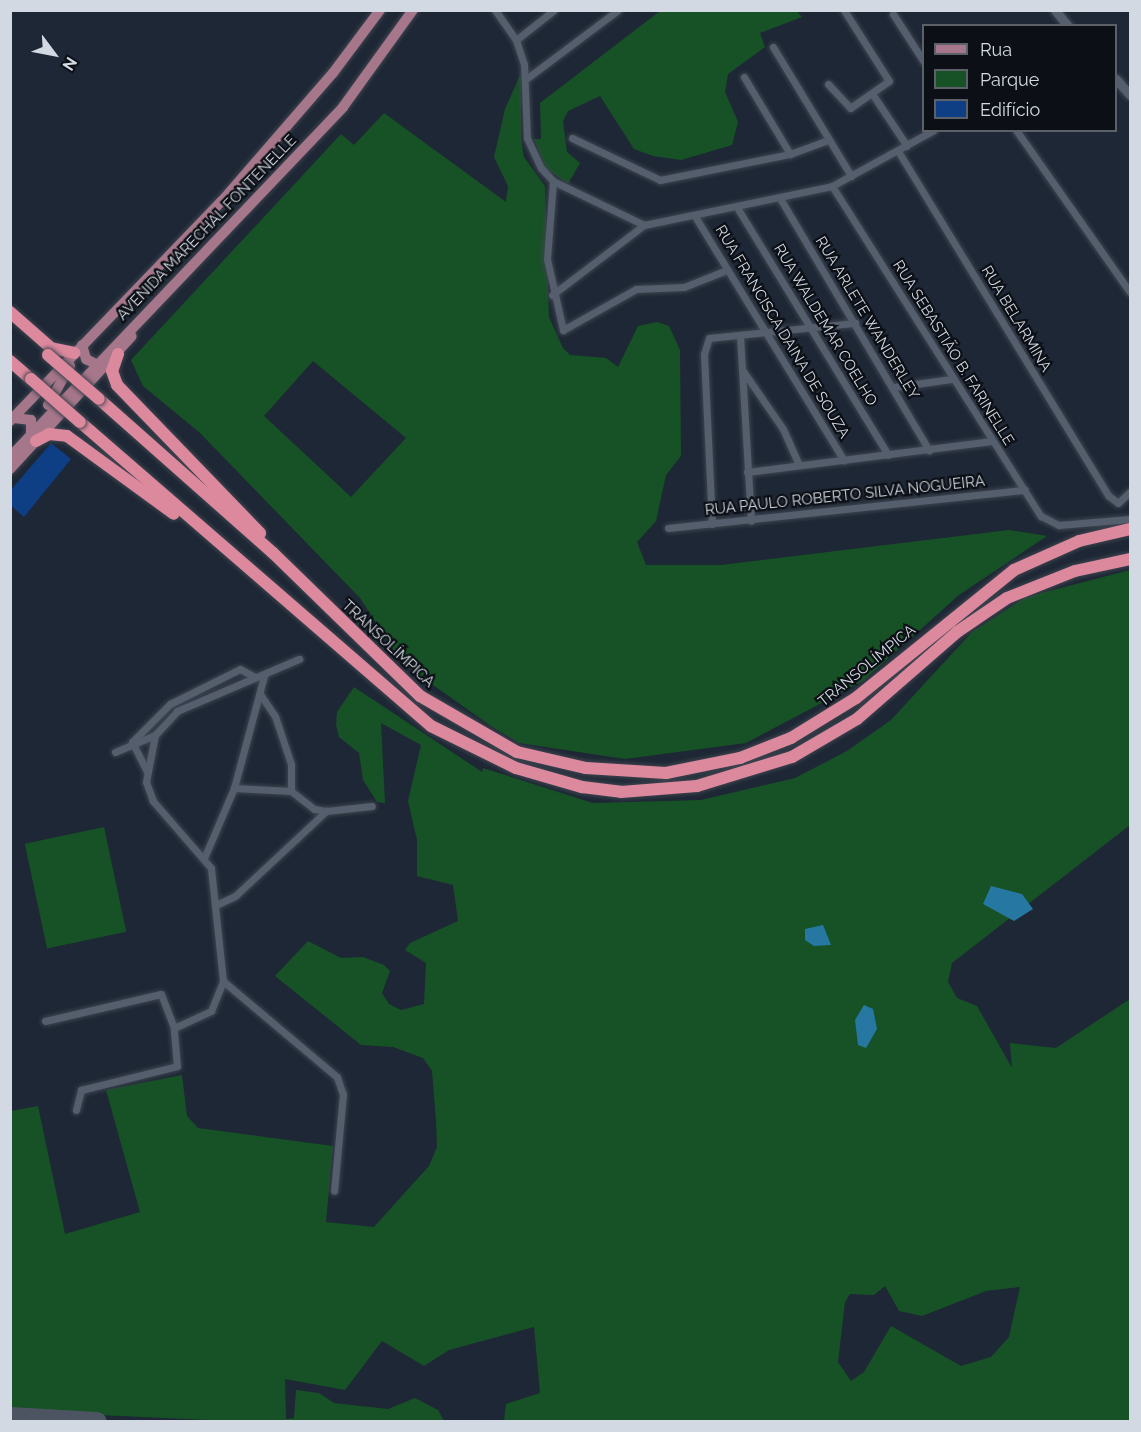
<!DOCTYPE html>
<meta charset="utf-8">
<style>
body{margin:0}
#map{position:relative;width:1141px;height:1432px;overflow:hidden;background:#1e2735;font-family:Raleway,sans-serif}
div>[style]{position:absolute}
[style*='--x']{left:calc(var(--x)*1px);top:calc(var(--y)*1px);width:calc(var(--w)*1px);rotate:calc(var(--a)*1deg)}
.green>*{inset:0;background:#175226;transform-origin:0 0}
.water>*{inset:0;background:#2777a3}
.taxiway>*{height:20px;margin:-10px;padding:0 10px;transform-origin:10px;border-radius:10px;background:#4b5460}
.building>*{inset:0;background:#0e3e83}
.roads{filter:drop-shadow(0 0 2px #3d444f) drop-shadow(0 0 2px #3d444f)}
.minor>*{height:7px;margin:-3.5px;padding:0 3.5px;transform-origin:3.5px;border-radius:3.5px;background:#545e6d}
.tertiary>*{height:9px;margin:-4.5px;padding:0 4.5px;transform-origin:4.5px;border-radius:4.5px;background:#545e6d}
.primary>*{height:10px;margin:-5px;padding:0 5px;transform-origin:5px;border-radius:5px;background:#a6778a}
.motorway>*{height:12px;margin:-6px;padding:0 6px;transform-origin:6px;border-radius:6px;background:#dc889d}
.bridges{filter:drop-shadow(0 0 2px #3d444f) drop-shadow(0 0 2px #3d444f)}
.motorway-bridge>*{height:12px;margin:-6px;padding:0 6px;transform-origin:6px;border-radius:6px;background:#dc889d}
span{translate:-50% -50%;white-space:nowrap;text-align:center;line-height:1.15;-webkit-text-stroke:4.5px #0c1016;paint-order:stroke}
.street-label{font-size:15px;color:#d3d9e2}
.frame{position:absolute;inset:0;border:12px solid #d3d9e2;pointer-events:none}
.legend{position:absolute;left:922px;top:24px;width:195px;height:108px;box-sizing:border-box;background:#0c1016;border:2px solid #5c6068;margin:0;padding:8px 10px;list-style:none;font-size:18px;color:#d3d9e2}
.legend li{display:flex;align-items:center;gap:12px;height:30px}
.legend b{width:30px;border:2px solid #5c6068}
.north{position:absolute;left:24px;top:24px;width:60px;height:60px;-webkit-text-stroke:4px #0c1016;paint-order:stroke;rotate:122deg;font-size:16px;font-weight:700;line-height:24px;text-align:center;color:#d3d9e2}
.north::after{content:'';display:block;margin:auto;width:21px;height:27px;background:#d3d9e2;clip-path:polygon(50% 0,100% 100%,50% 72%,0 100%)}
</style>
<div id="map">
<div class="green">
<div style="clip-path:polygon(796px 10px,802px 17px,760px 33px,765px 47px,728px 74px,725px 92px,738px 122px,732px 145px,681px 160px,653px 156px,634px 149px,600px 96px,568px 111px,563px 121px,567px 152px,580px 163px,568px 184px,545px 168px,534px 139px,541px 139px,540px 103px,660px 11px)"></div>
<div style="clip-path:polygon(evenodd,521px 73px,521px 138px,524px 157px,545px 186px,549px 317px,563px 348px,570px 355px,606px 358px,618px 367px,638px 326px,657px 322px,669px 326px,680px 350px,681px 456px,666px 475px,656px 521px,637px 542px,646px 565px,721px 565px,1009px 530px,1047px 536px,959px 595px,863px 681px,746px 743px,625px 759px,519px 743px,491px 726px,402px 663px,360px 598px,200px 433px,143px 386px,131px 360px,341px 134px,354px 145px,384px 113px,506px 202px,508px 186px,494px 157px,505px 109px,521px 73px,313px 361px,406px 438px,351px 497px,264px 416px,313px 361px)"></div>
<div style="clip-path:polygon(evenodd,1130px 570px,1130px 825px,952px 963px,948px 982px,957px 998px,977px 1006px,1012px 1068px,1010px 1043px,1056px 1048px,1130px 999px,1130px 1421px,504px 1421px,506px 1404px,540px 1393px,534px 1327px,449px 1350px,424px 1366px,382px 1341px,345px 1390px,285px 1379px,286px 1419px,294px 1418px,296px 1390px,319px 1393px,334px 1403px,388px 1409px,415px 1398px,438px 1410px,444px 1421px,231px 1421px,11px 1411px,11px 1111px,38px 1106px,65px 1234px,140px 1212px,106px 1090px,182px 1075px,187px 1116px,198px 1128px,333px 1146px,326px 1222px,374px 1227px,429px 1166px,437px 1147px,436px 1121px,432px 1071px,423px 1058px,393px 1047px,361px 1045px,275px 976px,308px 941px,341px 958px,363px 957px,384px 965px,390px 971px,382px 993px,389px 1004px,401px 1010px,424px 1004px,426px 963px,405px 950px,410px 943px,458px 921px,453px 885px,417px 876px,417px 840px,408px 801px,421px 745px,381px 723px,385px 803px,377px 802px,363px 780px,359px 753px,339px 737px,336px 725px,337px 712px,354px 687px,482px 772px,483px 768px,593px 803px,701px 800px,795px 778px,847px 751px,891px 720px,972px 632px,1026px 597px,1130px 570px,885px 1286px,899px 1311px,922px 1316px,986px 1291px,1020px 1287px,1009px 1337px,991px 1357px,961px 1366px,891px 1326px,864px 1372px,851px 1381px,838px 1362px,845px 1302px,850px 1294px,874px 1295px,885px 1286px)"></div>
<div style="left:104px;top:827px;width:107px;height:81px;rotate:78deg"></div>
</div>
<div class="water">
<div style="clip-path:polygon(991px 886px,1022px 894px,1033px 909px,1014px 921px,983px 904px)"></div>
<div style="clip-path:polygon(823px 925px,831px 945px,814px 946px,805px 940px,805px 929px)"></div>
<div style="clip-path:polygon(864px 1005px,873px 1009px,877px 1029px,866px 1048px,858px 1045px,855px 1020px)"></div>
</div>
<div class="taxiway">
<div style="--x:10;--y:1417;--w:87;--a:3.3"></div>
</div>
<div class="building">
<div style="clip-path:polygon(51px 443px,71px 459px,24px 517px,10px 505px,10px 491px)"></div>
</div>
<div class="roads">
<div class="minor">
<div style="--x:495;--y:10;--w:37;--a:55"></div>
<div style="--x:516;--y:40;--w:25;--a:72"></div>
<div style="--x:524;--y:64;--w:74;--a:87.7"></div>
<div style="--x:527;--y:138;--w:33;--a:65"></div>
<div style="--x:541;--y:168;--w:18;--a:47"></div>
<div style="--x:553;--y:181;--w:101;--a:25.8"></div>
<div style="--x:644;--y:225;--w:192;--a:-11.7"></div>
<div style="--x:832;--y:186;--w:116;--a:-28.8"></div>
<div style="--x:893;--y:14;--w:57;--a:57.1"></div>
<div style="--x:516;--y:40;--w:48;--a:-38.3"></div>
<div style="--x:773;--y:47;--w:151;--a:58.8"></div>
<div style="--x:744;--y:77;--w:90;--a:59.1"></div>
<div style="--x:526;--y:79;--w:115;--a:-36.9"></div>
<div style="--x:828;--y:84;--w:33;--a:47"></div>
<div style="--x:850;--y:108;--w:47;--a:-34.7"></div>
<div style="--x:889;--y:81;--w:84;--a:-122.4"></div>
<div style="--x:873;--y:95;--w:61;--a:56.3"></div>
<div style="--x:1016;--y:130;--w:198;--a:54.9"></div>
<div style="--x:572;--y:138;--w:98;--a:25.5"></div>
<div style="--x:660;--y:180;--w:133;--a:-11.3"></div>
<div style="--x:790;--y:154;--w:40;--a:-20.2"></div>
<div style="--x:898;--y:151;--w:404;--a:58.6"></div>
<div style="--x:1109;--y:496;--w:11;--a:38"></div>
<div style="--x:1118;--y:503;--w:16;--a:-43"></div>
<div style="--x:553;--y:181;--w:78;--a:94.4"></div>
<div style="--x:547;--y:259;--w:73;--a:77.3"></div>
<div style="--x:563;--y:330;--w:84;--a:-29.3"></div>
<div style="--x:636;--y:289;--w:48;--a:-2.4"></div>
<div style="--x:684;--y:287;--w:46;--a:-21.6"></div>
<div style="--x:832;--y:186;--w:391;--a:57.7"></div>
<div style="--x:1041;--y:516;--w:20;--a:27"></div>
<div style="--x:1059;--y:525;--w:71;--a:-4.8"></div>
<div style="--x:781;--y:200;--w:291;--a:59.4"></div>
<div style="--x:738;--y:209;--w:288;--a:58.6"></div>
<div style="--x:696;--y:218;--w:284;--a:58.6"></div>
<div style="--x:552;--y:295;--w:116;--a:-37.3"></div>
<div style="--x:740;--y:336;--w:185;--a:86.6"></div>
<div style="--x:743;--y:371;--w:70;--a:55.4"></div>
<div style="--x:783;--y:429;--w:39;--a:66"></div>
<div style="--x:894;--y:387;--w:58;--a:-8"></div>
<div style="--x:747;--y:472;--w:247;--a:-7.2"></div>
<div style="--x:712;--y:524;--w:170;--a:-92.7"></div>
<div style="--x:704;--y:354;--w:17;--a:-73"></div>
<div style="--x:709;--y:338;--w:147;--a:-5.9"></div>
<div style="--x:668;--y:528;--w:359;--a:-6.1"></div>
<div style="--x:260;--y:694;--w:27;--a:56"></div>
<div style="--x:275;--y:716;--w:51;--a:71.6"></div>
<div style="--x:291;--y:764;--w:27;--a:90"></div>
<div style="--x:132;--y:742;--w:54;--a:-45"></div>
<div style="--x:170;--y:704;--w:78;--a:-26.6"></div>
<div style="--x:240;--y:669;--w:15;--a:28"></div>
<div style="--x:132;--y:742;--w:34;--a:63"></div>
<div style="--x:115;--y:752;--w:43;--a:-23"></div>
<div style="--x:155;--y:735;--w:33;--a:-47"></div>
<div style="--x:177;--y:711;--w:133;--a:-23.1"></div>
<div style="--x:234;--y:788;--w:57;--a:3"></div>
<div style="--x:291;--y:791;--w:29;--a:38"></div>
<div style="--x:314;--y:809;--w:12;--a:9"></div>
<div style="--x:326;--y:811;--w:46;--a:-6.2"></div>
<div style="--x:205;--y:856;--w:74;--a:-66.9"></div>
<div style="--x:234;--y:788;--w:116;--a:-75"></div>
<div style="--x:218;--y:904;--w:19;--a:-25"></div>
<div style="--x:235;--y:896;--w:125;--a:-43"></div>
<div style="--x:223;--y:981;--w:149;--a:40.1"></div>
<div style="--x:337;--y:1077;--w:18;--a:71"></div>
<div style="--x:343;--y:1094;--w:97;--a:95.3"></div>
<div style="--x:45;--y:1021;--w:119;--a:-13.1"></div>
<div style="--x:161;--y:994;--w:36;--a:69"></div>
<div style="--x:76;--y:1110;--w:21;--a:-76"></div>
<div style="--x:81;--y:1090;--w:99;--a:-14"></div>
<div style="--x:177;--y:1066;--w:38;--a:-95"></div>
<div style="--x:174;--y:1028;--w:41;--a:-24.7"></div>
<div style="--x:211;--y:1011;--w:32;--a:-68"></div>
<div style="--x:223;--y:981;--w:114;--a:-96.1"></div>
<div style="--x:211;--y:868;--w:89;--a:-130.9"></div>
<div style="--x:153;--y:801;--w:20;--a:-110"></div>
<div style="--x:146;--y:782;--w:48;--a:-79.2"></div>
</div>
<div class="tertiary">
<div style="--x:1055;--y:10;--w:21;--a:51"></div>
<div style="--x:1116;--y:79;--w:21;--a:49"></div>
</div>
<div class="primary">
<div style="--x:82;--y:345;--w:15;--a:74"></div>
<div style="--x:86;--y:359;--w:11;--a:27"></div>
<div style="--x:48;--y:405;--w:45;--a:-60.6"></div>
<div style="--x:14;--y:418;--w:17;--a:7"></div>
<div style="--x:31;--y:420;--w:13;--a:90"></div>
<div style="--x:10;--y:421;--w:306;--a:-46.1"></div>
<div style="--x:222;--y:201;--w:169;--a:-49.1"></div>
<div style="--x:333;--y:73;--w:79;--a:-53.3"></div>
<div style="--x:10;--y:457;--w:483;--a:-46.4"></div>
<div style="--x:343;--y:107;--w:120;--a:-54.2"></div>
<div style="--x:10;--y:469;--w:180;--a:-47.5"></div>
</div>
<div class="motorway">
<div style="--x:10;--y:312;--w:55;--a:41.3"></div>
<div style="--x:51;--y:348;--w:24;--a:12"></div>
<div style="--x:118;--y:354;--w:18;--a:109"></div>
<div style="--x:112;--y:371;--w:15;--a:70"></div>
<div style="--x:117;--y:385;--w:206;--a:46"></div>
<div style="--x:10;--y:361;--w:28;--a:41"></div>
<div style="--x:99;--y:399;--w:232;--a:41.5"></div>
<div style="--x:273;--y:553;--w:205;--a:44.2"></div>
<div style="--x:420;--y:696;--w:112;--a:30"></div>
<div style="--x:517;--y:752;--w:71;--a:13.1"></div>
<div style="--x:586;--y:768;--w:80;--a:3.6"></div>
<div style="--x:666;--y:773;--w:76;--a:-11.5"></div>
<div style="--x:740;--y:758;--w:55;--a:-21.4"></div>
<div style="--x:791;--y:738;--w:76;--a:-31.6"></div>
<div style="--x:856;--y:698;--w:203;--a:-39"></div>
<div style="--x:1014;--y:570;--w:71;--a:-24"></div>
<div style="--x:1079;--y:541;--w:52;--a:-13.2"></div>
<div style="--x:80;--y:422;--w:464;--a:40.9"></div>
<div style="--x:431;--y:726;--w:95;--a:26.3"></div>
<div style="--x:516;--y:768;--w:69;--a:16.1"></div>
<div style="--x:582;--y:787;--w:39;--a:7"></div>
<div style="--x:621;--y:792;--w:76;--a:-4.5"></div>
<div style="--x:697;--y:786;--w:99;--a:-17"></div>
<div style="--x:792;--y:757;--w:75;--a:-30.3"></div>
<div style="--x:857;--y:719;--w:133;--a:-41"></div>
<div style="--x:957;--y:632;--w:60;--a:-34.2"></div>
<div style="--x:1007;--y:598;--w:73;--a:-21.7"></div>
<div style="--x:1075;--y:571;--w:56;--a:-12.3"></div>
<div style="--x:36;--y:441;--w:15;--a:-28"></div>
<div style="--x:49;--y:434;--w:18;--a:6"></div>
<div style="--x:67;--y:436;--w:132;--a:36.1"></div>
</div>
</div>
<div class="bridges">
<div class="motorway-bridge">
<div style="--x:48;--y:355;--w:67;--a:40.8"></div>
<div style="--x:31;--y:379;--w:65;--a:41.3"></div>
</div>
</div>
<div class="street-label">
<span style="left:207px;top:228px;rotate:-46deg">AVENIDA MARECHAL FONTENELLE</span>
<span style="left:867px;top:318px;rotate:59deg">RUA ARLETE WANDERLEY</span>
<span style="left:1016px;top:319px;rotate:59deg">RUA BELARMINA</span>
<span style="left:825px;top:325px;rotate:59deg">RUA WALDEMAR COELHO</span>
<span style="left:782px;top:332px;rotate:59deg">RUA FRANCISCA DAINA DE SOUZA</span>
<span style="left:953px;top:353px;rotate:58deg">RUA SEBASTIÃO B. FARINELLE</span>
<span style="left:845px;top:496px;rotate:-6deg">RUA PAULO ROBERTO SILVA NOGUEIRA</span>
<span style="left:388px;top:644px;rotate:43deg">TRANSOLÍMPICA</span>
<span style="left:867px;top:666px;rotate:-39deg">TRANSOLÍMPICA</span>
</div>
<div class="frame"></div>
<ul class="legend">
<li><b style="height:8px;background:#a6778a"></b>Rua</li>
<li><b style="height:16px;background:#175226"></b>Parque</li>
<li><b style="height:16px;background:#0e3e83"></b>Edifício</li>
</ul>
<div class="north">N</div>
</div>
